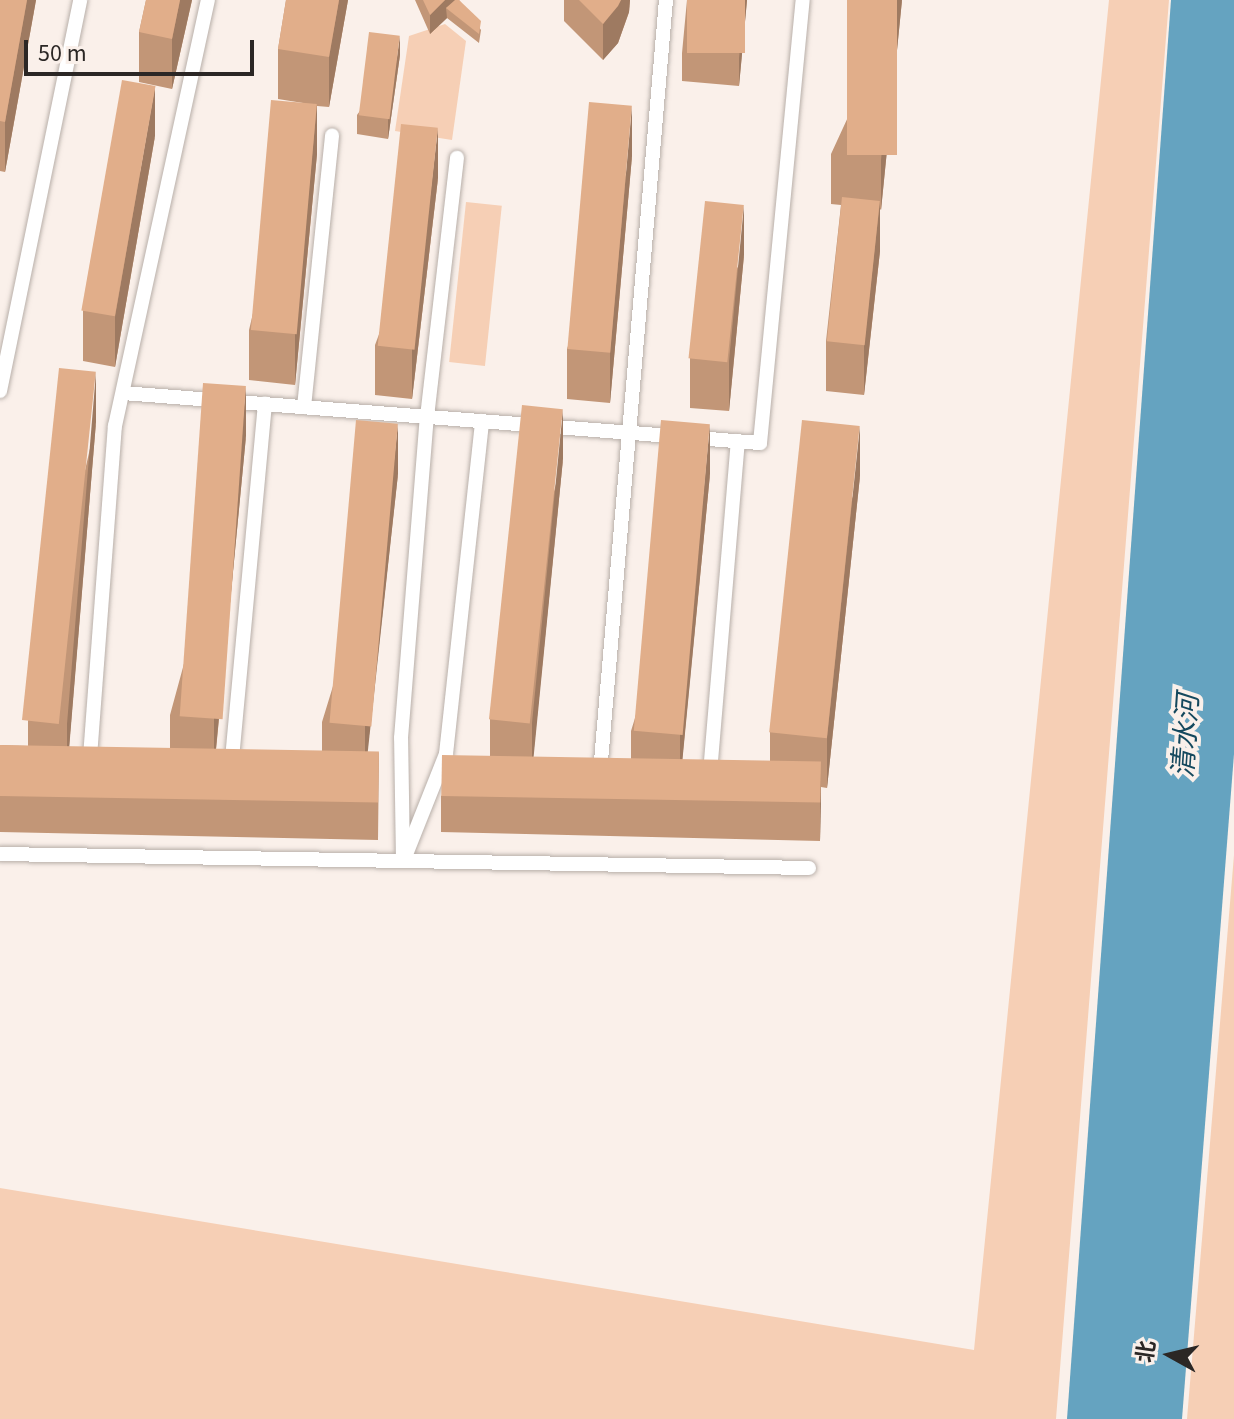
<!DOCTYPE html>
<meta charset="utf-8">
<style>
body{margin:0}
#map{position:relative;width:1234px;height:1419px;overflow:hidden;background:#faf0ea;font-family:"Source Sans 3","Noto Sans SC",sans-serif}
div>[style]{position:absolute}
[style*='--x']{left:calc(var(--x)*1px);top:calc(var(--y)*1px);width:calc(var(--w)*1px);rotate:calc(var(--a)*1deg)}
.green>*{inset:0;background:#f6cfb5;transform-origin:0 0}
.water>*{inset:0;background:#65a3c0}
.roads{filter:drop-shadow(0 0 2px #b8afa9) drop-shadow(0 0 2px #b8afa9)}
.lane>*{height:14px;margin:-7px;padding:0 7px;transform-origin:7px;border-radius:7px;background:#fff}
.wall>*{inset:0;background:#c29677}
.shaded-wall>*{inset:0;background:#9e7a61}
.building>*{inset:0;background:#e1ae8a;transform-origin:0 0}
span{translate:-50% -50%;white-space:nowrap;text-align:center;line-height:1.15;-webkit-text-stroke:8px #faf0ea;paint-order:stroke}
.water-label{font-size:28px;color:#14485d;font-style:italic}
.north{position:absolute;left:1130px;top:1315px;width:80px;height:80px;-webkit-text-stroke:6px #faf0ea;paint-order:stroke;rotate:278deg;font-size:22px;font-weight:700;line-height:32px;text-align:center;color:#2b2725}
.north::after{content:'';display:block;margin:auto;width:28px;height:36px;background:#2b2725;clip-path:polygon(50% 0,100% 100%,50% 72%,0 100%)}
.scale{position:absolute;left:24px;top:40px;width:230px;height:36px;box-sizing:border-box;border:4px solid #2b2725;border-top:0;padding-left:10px;font-size:24px;line-height:28px;white-space:nowrap;color:#2b2725;-webkit-text-stroke:6px #faf0ea;paint-order:stroke}
</style>
<div id="map">
<div class="green">
<div style="clip-path:polygon(1109px 0,1169px 0,1056px 1419px,0 1419px,0 1188px,974px 1350px)"></div>
<div style="clip-path:polygon(445px 24px,466px 41px,452px 140px,395px 131px,409px 36px)"></div>
<div style="left:466px;top:202px;width:36px;height:161px;rotate:6deg"></div>
<div style="clip-path:polygon(1234px 855px,1234px 1419px,1187px 1419px)"></div>
</div>
<div class="water">
<div style="clip-path:polygon(1171px 0,1234px 0,1234px 754px,1182px 1419px,1067px 1419px)"></div>
</div>
<div class="roads">
<div class="lane">
<div style="--x:0;--y:391;--w:399;--a:-78.4"></div>
<div style="--x:123;--y:393;--w:639;--a:4.49"></div>
<div style="--x:760;--y:443;--w:445;--a:-84.5"></div>
<div style="--x:304;--y:407;--w:273;--a:-84.1"></div>
<div style="--x:90;--y:757;--w:332;--a:-85.7"></div>
<div style="--x:115;--y:426;--w:436;--a:-77.7"></div>
<div style="--x:232;--y:759;--w:357;--a:-84.7"></div>
<div style="--x:601;--y:761;--w:764;--a:-85.12"></div>
<div style="--x:710;--y:773;--w:333;--a:-85.2"></div>
<div style="--x:407;--y:852;--w:105;--a:-68.3"></div>
<div style="--x:446;--y:754;--w:335;--a:-83.8"></div>
<div style="--x:0;--y:854;--w:809;--a:0.99"></div>
<div style="--x:403;--y:860;--w:122;--a:-90.9"></div>
<div style="--x:401;--y:738;--w:322;--a:-85.4"></div>
<div style="--x:427;--y:417;--w:261;--a:-83.4"></div>
</div>
</div>
<div class="wall">
<div style="clip-path:polygon(0 0,36px 0,5px 172px,0 171px)"></div>
<div style="clip-path:polygon(146px 0,192px 0,172px 89px,139px 82px,139px 32px)"></div>
<div style="clip-path:polygon(286px 0,348px 0,329px 107px,317px 106px,317px 154px,295px 385px,249px 380px,249px 330px,303px 103px,278px 99px,278px 49px)"></div>
<div style="clip-path:polygon(415px 0,459px 0,481px 30px,479px 43px,447px 18px,430px 34px)"></div>
<div style="clip-path:polygon(564px 0,630px 0,629px 12px,618px 43px,603px 60px,564px 21px)"></div>
<div style="clip-path:polygon(687px 0,747px 0,739px 86px,682px 81px,682px 53px)"></div>
<div style="clip-path:polygon(902px 0,881px 210px,880px 209px,880px 251px,864px 395px,826px 391px,826px 341px,841px 205px,831px 204px,831px 154px)"></div>
<div style="clip-path:polygon(400px 55px,388px 139px,357px 134px,357px 115px)"></div>
<div style="clip-path:polygon(155px 136px,115px 367px,83px 361px,83px 311px)"></div>
<div style="clip-path:polygon(632px 156px,610px 403px,567px 399px,567px 349px)"></div>
<div style="clip-path:polygon(438px 178px,412px 399px,375px 395px,375px 345px)"></div>
<div style="clip-path:polygon(744px 255px,729px 411px,690px 408px,690px 358px)"></div>
<div style="clip-path:polygon(96px 422px,69px 747px,170px 749px,170px 715px,246px 436px,216px 750px,322px 752px,322px 722px,398px 474px,367px 753px,379px 753px,378px 840px,0 832px,0 745px,28px 746px,28px 721px)"></div>
<div style="clip-path:polygon(563px 459px,533px 757px,631px 760px,631px 731px,710px 474px,682px 761px,770px 763px,770px 732px,860px 476px,827px 788px,821px 787px,820px 841px,441px 832px,441px 796px,490px 756px,490px 719px)"></div>
</div>
<div class="shaded-wall">
<div style="clip-path:polygon(27px 0,36px 0,5px 172px,5px 122px)"></div>
<div style="clip-path:polygon(180px 0,192px 0,172px 89px,172px 39px)"></div>
<div style="clip-path:polygon(339px 0,348px 0,329px 107px,329px 57px)"></div>
<div style="clip-path:polygon(445px 0,457px 0,446px 8px,447px 18px,430px 34px,430px 15px)"></div>
<div style="clip-path:polygon(621px 0,630px 0,629px 12px,618px 43px,603px 60px,603px 24px)"></div>
<div style="clip-path:polygon(745px 0,747px 0,739px 86px,739px 58px)"></div>
<div style="clip-path:polygon(897px 0,902px 0,881px 210px,881px 160px)"></div>
<div style="clip-path:polygon(400px 36px,400px 55px,388px 139px,388px 120px)"></div>
<div style="clip-path:polygon(155px 86px,155px 136px,115px 367px,115px 317px)"></div>
<div style="clip-path:polygon(317px 104px,317px 154px,295px 385px,295px 335px)"></div>
<div style="clip-path:polygon(632px 106px,632px 156px,610px 403px,610px 353px)"></div>
<div style="clip-path:polygon(438px 128px,438px 178px,412px 399px,412px 349px)"></div>
<div style="clip-path:polygon(880px 201px,880px 251px,864px 395px,864px 345px)"></div>
<div style="clip-path:polygon(744px 205px,744px 255px,729px 411px,729px 361px)"></div>
<div style="clip-path:polygon(96px 372px,96px 422px,67px 774px,67px 724px)"></div>
<div style="clip-path:polygon(246px 386px,246px 436px,214px 769px,214px 719px)"></div>
<div style="clip-path:polygon(563px 409px,563px 459px,532px 773px,532px 723px)"></div>
<div style="clip-path:polygon(398px 424px,398px 474px,365px 777px,365px 727px)"></div>
<div style="clip-path:polygon(710px 424px,710px 474px,680px 785px,680px 735px)"></div>
<div style="clip-path:polygon(860px 426px,860px 476px,827px 788px,827px 738px)"></div>
<div style="clip-path:polygon(821px 764px,821px 801px,820px 841px,820px 805px)"></div>
</div>
<div class="building">
<div style="clip-path:polygon(0 0,27px 0,5px 122px,0 121px)"></div>
<div style="clip-path:polygon(146px 0,180px 0,172px 39px,139px 32px)"></div>
<div style="clip-path:polygon(286px 0,339px 0,329px 57px,278px 49px)"></div>
<div style="clip-path:polygon(423px 0,445px 0,430px 15px)"></div>
<div style="clip-path:polygon(455px 0,459px 0,481px 21px,479px 34px,446px 8px)"></div>
<div style="clip-path:polygon(579px 0,621px 0,618px 6px,603px 24px)"></div>
<div style="left:687px;top:0;width:58px;height:53px"></div>
<div style="left:847px;top:0;width:50px;height:155px"></div>
<div style="left:369px;top:32px;width:31px;height:84px;rotate:7deg"></div>
<div style="left:122px;top:80px;width:34px;height:234px;rotate:10deg"></div>
<div style="left:271px;top:100px;width:46px;height:231px;rotate:5deg"></div>
<div style="left:589px;top:102px;width:43px;height:248px;rotate:5deg"></div>
<div style="left:401px;top:124px;width:37px;height:223px;rotate:6deg"></div>
<div style="left:842px;top:197px;width:38px;height:145px;rotate:6deg"></div>
<div style="left:705px;top:201px;width:39px;height:158px;rotate:6deg"></div>
<div style="left:59px;top:368px;width:37px;height:354px;rotate:6deg"></div>
<div style="left:203px;top:383px;width:43px;height:334px;rotate:4deg"></div>
<div style="left:522px;top:405px;width:41px;height:316px;rotate:6deg"></div>
<div style="left:356px;top:420px;width:42px;height:304px;rotate:5deg"></div>
<div style="left:661px;top:420px;width:49px;height:312px;rotate:5deg"></div>
<div style="left:802px;top:420px;width:58px;height:314px;rotate:6deg"></div>
<div style="left:0;top:745px;width:379px;height:51px;rotate:1deg"></div>
<div style="left:442px;top:755px;width:379px;height:41px;rotate:1deg"></div>
</div>
<div class="water-label">
<span style="left:1186px;top:736px;rotate:-86deg">清水河</span>
</div>
<div class="north">北</div>
<div class="scale">50 m</div>
</div>
